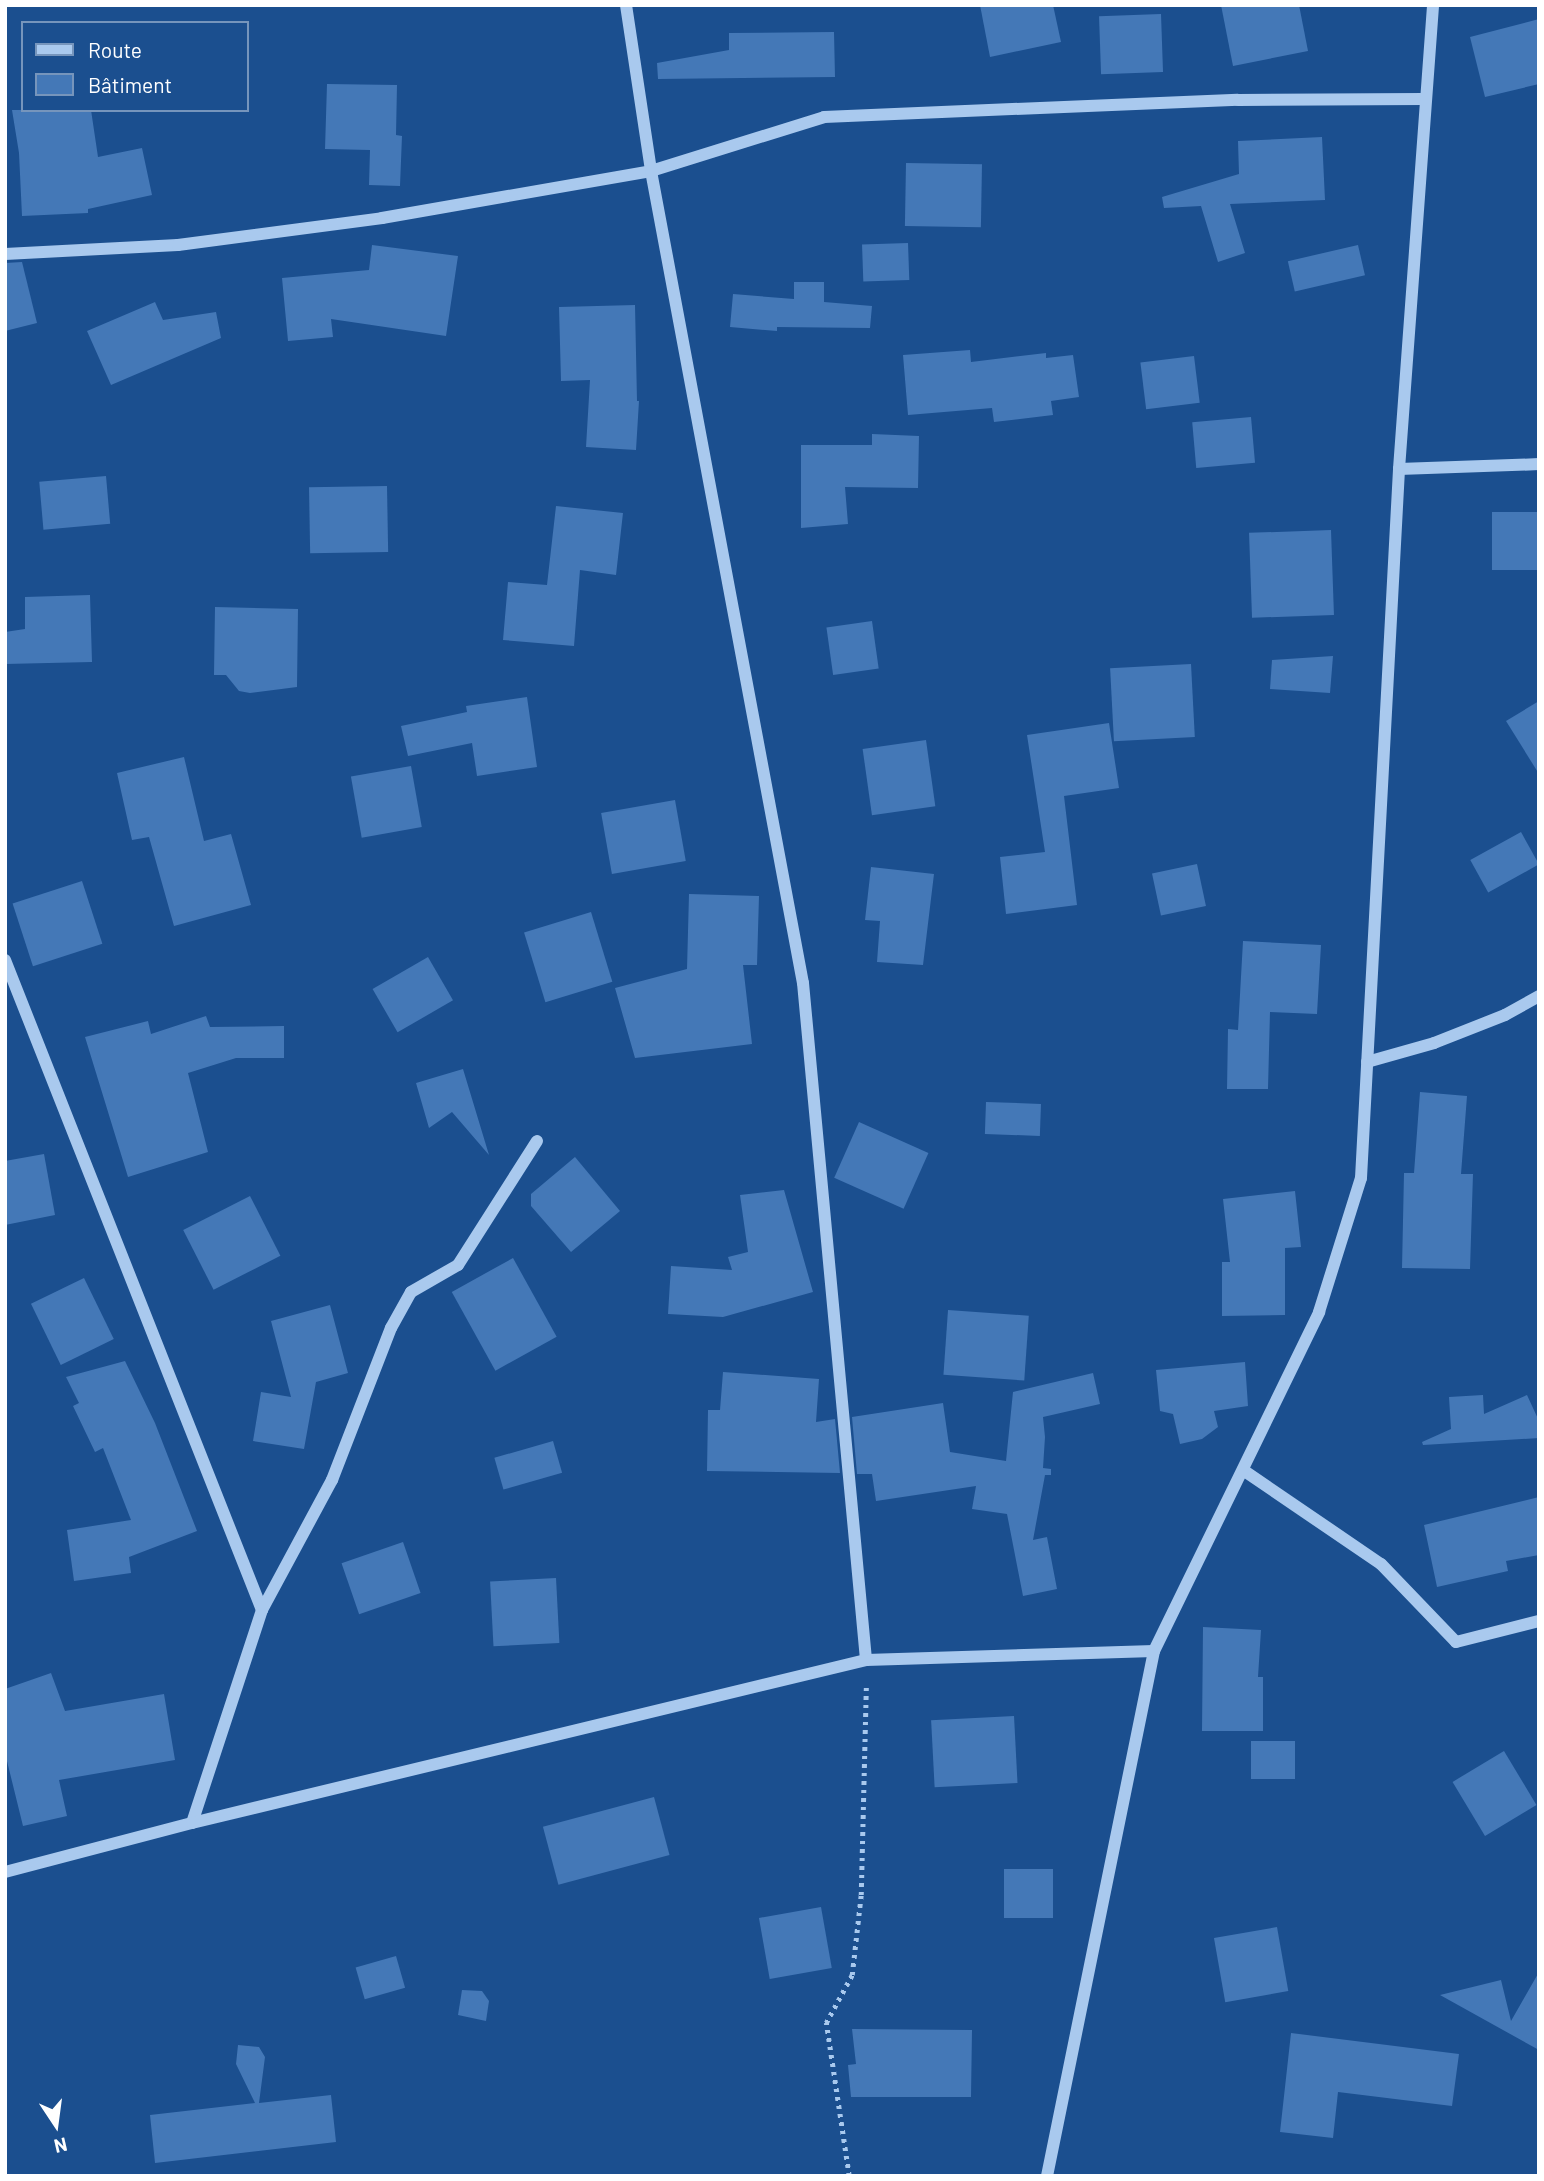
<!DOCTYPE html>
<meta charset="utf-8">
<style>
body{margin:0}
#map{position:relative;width:1544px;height:2181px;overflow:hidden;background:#1b4f8f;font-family:Barlow,sans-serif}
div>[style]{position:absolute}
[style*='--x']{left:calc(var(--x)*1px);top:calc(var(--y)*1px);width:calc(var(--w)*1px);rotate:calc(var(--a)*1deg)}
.building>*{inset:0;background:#4478b7;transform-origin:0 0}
.path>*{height:4.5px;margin-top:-2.25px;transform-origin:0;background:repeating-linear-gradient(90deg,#a9c9ee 0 3.5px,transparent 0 8.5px)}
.minor>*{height:12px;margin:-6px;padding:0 6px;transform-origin:6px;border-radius:6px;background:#a9c9ee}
span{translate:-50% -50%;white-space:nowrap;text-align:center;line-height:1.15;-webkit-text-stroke:7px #1b4f8f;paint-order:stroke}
.frame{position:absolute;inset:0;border:7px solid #fff;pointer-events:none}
.legend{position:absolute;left:21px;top:21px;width:228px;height:91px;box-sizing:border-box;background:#1b4f8f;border:2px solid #7695bc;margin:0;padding:9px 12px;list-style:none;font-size:21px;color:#fff}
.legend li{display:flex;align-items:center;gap:14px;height:35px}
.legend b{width:35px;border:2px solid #7695bc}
.north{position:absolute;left:21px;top:2090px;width:70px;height:70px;-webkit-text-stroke:5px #1b4f8f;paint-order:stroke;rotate:167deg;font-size:19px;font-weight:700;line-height:28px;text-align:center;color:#fff}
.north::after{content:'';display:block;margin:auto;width:24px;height:32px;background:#fff;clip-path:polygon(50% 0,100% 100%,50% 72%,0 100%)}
</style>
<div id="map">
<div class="building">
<div style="clip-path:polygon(980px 5px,1053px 5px,1061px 42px,990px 57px)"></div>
<div style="clip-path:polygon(1221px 5px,1299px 5px,1308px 51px,1233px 66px)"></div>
<div style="left:1161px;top:14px;width:58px;height:62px;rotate:88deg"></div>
<div style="clip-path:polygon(1539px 19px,1539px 84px,1485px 97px,1470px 37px)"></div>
<div style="clip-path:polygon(834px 32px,835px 77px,658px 79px,657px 63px,729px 50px,729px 33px)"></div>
<div style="clip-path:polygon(327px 84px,397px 85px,396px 135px,402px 136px,400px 186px,369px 185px,370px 150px,325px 149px)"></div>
<div style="clip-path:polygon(12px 110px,91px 110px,98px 157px,142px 148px,152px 195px,88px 209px,88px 213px,22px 216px,19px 153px)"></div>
<div style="clip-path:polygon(1322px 137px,1325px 200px,1230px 204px,1245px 253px,1218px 262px,1201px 206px,1164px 208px,1162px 197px,1239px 174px,1238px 141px)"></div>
<div style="left:906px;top:163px;width:76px;height:63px;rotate:1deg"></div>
<div style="left:908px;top:243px;width:37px;height:46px;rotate:88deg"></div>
<div style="clip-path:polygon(372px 245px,458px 256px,446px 336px,331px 319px,333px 337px,288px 341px,282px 278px,369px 270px)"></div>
<div style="left:1358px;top:245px;width:31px;height:72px;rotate:77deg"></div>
<div style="clip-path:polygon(22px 262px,37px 323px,5px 331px,5px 263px)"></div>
<div style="clip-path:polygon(794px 282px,824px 282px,824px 302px,872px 306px,870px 328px,777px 327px,777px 331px,730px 327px,733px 294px,794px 299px)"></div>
<div style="clip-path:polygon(155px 302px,163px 320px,216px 312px,221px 338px,111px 385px,87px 331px)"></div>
<div style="clip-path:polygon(635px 305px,637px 401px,639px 401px,636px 450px,586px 447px,590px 380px,561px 381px,559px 307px)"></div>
<div style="clip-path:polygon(970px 350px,971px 362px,1046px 353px,1046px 358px,1073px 355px,1079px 397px,1051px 401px,1053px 415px,994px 422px,992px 408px,908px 415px,903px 355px)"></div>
<div style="left:1194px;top:356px;width:47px;height:54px;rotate:83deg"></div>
<div style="left:1251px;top:417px;width:46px;height:59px;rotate:85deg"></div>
<div style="clip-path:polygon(872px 434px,919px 436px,918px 488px,845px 487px,848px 524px,801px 528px,801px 445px,872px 445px)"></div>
<div style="left:106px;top:476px;width:48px;height:67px;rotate:85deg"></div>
<div style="left:387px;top:486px;width:66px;height:78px;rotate:89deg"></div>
<div style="clip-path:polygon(556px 506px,623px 513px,616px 575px,580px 570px,574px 646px,503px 640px,508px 582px,547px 585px)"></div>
<div style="left:1539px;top:512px;width:58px;height:47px;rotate:90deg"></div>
<div style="left:1331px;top:530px;width:85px;height:82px;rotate:88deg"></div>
<div style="clip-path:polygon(90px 595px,92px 662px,5px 664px,5px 632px,25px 629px,25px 597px)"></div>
<div style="clip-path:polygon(215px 607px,298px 609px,297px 687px,250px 693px,239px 691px,226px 675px,214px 675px)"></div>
<div style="left:872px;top:621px;width:48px;height:46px;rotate:82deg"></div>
<div style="clip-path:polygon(1333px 656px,1330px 693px,1270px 689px,1272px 660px)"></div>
<div style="left:1191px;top:664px;width:73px;height:81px;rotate:87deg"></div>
<div style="clip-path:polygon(527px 697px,537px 767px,477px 776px,472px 743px,408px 756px,401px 726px,467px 712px,466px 706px)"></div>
<div style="clip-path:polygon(1539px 701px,1539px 774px,1506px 721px)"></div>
<div style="clip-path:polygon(1109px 723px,1119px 788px,1064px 796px,1077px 905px,1006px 914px,1000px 857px,1045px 852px,1027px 735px)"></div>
<div style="left:926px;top:740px;width:67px;height:64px;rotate:82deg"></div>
<div style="clip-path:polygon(184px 757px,204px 841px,231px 834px,251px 905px,174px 926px,149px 837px,132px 840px,117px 773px)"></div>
<div style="left:411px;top:766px;width:62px;height:61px;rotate:80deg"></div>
<div style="left:675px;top:800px;width:62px;height:75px;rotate:80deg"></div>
<div style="left:1521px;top:832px;width:37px;height:58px;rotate:61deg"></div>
<div style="left:1197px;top:864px;width:43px;height:46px;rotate:78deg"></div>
<div style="clip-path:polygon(871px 867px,934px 874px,923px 965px,877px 962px,880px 921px,865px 920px)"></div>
<div style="left:82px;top:881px;width:66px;height:73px;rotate:72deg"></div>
<div style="clip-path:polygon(689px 894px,759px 896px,757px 965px,743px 965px,752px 1044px,635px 1058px,615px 988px,687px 969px)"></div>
<div style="left:591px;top:912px;width:73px;height:70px;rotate:73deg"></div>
<div style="clip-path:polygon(1243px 941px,1321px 945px,1317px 1014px,1270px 1012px,1268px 1089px,1227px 1089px,1228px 1029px,1238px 1030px)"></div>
<div style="left:428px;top:957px;width:50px;height:64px;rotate:60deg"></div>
<div style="clip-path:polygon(206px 1016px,210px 1027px,284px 1026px,284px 1058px,236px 1058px,188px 1073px,208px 1152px,128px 1177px,85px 1037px,148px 1021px,151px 1034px)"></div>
<div style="clip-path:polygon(463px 1069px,489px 1155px,452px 1112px,429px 1128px,416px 1083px)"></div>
<div style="clip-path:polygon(1420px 1092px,1467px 1096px,1461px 1174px,1473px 1174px,1470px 1269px,1402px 1268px,1404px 1173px,1414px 1173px)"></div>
<div style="left:986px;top:1102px;width:55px;height:32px;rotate:2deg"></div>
<div style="left:859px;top:1122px;width:76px;height:61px;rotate:24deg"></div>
<div style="clip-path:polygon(44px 1154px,55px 1215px,5px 1225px,5px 1161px)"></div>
<div style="clip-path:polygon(575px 1157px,620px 1211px,571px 1252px,531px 1206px,531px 1194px)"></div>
<div style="clip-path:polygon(784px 1190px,813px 1292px,723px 1317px,668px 1314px,671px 1266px,732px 1270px,728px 1257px,748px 1252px,740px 1195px)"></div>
<div style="clip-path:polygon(1295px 1191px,1301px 1247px,1285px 1248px,1285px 1315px,1222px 1316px,1222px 1262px,1230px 1262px,1223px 1199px)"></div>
<div style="left:250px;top:1196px;width:67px;height:75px;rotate:63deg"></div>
<div style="left:513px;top:1258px;width:90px;height:70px;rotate:61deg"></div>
<div style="left:84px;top:1278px;width:68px;height:59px;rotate:64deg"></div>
<div style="clip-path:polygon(330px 1305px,348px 1373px,316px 1382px,304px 1449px,253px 1441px,261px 1392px,291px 1397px,271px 1321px)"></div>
<div style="left:948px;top:1310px;width:81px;height:65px;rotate:4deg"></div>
<div style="clip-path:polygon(125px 1361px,155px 1423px,197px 1531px,129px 1557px,131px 1573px,74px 1581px,67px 1530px,131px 1520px,103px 1448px,95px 1452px,73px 1406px,79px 1403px,66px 1377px)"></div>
<div style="clip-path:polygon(1245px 1362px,1248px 1406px,1214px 1411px,1218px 1427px,1202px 1439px,1180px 1444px,1173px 1414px,1160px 1411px,1156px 1370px)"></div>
<div style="clip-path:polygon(723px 1372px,819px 1379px,816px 1422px,835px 1419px,840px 1473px,707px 1471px,708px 1410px,720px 1410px)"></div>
<div style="clip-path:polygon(1093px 1373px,1100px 1404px,1043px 1417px,1045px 1437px,1043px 1468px,1051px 1469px,1051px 1475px,1045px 1475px,1033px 1540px,1047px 1537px,1057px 1589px,1023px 1596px,1007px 1514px,972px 1509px,976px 1486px,876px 1501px,872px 1474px,857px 1474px,852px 1417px,943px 1403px,950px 1452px,1006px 1461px,1013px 1392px)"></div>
<div style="clip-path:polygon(1483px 1395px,1484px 1414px,1527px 1395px,1539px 1421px,1539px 1438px,1423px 1445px,1422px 1442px,1451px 1429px,1449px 1397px)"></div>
<div style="left:553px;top:1441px;width:33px;height:61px;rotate:74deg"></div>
<div style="clip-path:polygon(1539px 1497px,1539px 1555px,1506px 1561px,1508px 1571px,1437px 1587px,1424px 1525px)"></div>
<div style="left:403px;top:1542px;width:54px;height:65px;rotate:71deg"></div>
<div style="left:556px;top:1578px;width:65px;height:66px;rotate:87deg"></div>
<div style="clip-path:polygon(1203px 1627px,1261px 1630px,1258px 1677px,1263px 1677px,1263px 1731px,1202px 1731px)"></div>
<div style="clip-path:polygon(51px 1673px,65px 1711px,164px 1694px,175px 1760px,59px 1780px,67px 1816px,23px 1826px,5px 1753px,5px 1689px)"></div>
<div style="left:1014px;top:1716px;width:67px;height:83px;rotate:87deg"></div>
<div style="left:1295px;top:1741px;width:38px;height:44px;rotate:90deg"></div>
<div style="left:1504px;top:1751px;width:63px;height:60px;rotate:59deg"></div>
<div style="left:654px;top:1797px;width:60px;height:115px;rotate:75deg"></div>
<div style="left:1004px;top:1869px;width:49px;height:49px"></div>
<div style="left:821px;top:1907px;width:62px;height:63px;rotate:80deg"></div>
<div style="left:1277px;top:1927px;width:65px;height:64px;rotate:80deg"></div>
<div style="left:396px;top:1956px;width:33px;height:42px;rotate:74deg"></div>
<div style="clip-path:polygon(1539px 1972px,1539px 2050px,1440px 1995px,1501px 1980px,1511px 2021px)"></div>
<div style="clip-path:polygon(462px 1990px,482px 1991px,489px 2001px,486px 2021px,458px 2015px)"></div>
<div style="clip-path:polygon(852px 2029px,972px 2030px,971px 2097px,851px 2097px,848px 2065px,856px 2064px)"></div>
<div style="clip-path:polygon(1291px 2033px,1459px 2054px,1452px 2106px,1338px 2092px,1333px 2138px,1280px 2132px)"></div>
<div style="clip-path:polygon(238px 2045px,259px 2047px,265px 2057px,259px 2103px,331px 2095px,336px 2142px,155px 2163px,150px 2115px,255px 2103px,236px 2064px)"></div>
</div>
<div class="path">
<div style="--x:849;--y:2176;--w:155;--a:-98.5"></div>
<div style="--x:826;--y:2023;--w:55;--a:-61.6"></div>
<div style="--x:852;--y:1975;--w:81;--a:-83.6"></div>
<div style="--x:861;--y:1895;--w:210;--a:-88.6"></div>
</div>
<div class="minor">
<div style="--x:626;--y:5;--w:168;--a:81.4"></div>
<div style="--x:651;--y:171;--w:826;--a:79.4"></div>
<div style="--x:803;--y:983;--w:680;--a:84.68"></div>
<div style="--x:5;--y:254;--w:173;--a:-3"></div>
<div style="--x:178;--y:245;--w:206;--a:-7.5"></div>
<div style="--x:382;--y:218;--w:273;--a:-9.9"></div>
<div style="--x:651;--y:171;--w:181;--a:-17.3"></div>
<div style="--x:824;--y:117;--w:414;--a:-2.4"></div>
<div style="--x:1238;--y:100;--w:186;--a:-0.3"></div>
<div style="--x:1399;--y:469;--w:140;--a:-2"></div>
<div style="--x:5;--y:960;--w:699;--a:68.43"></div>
<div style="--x:262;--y:1610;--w:224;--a:108.2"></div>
<div style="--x:1367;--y:1062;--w:70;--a:-15.8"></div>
<div style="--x:1434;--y:1043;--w:76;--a:-21.5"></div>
<div style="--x:1505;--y:1015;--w:39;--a:-29"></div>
<div style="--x:1243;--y:1470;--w:167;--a:34.3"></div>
<div style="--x:1381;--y:1564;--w:108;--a:46.1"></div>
<div style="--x:1456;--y:1642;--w:86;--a:-14.2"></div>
<div style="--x:262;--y:1610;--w:148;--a:-61.7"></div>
<div style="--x:332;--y:1480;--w:163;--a:-68.8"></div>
<div style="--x:391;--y:1328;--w:41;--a:-60.9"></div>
<div style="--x:411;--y:1292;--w:54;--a:-29.9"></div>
<div style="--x:458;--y:1265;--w:147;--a:-57.5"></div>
<div style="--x:5;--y:1872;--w:193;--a:-14.7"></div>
<div style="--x:192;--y:1823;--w:693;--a:-13.6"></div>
<div style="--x:866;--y:1660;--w:288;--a:-1.8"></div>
<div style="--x:1047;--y:2176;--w:536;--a:-78.48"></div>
<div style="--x:1154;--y:1651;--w:377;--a:-64"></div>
<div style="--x:1319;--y:1312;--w:140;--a:-72.6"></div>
<div style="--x:1361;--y:1178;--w:710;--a:-86.93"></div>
<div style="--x:1399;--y:469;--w:465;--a:-85.8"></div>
</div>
<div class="frame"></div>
<ul class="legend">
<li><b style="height:9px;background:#a9c9ee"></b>Route</li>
<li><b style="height:19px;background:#4478b7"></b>Bâtiment</li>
</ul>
<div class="north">N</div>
</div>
